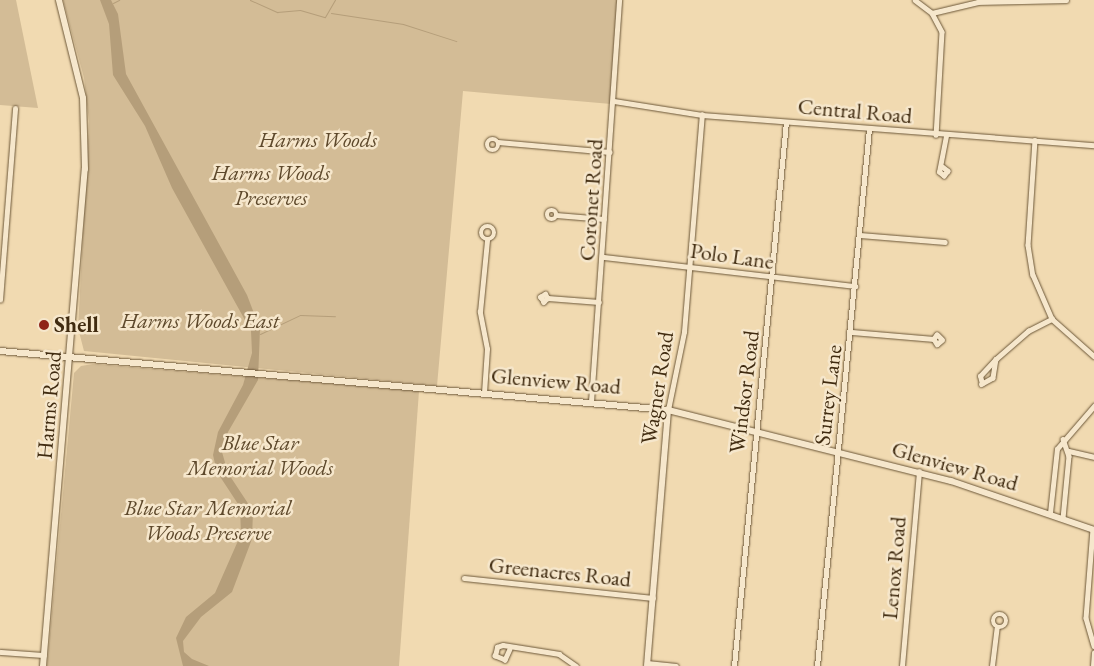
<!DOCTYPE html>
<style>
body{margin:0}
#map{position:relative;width:1094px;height:666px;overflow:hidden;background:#f1dab1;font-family:"EB Garamond",serif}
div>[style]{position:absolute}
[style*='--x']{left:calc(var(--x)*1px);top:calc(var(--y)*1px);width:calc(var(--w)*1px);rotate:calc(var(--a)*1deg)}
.green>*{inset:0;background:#d3bc96}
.water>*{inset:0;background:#b59e7a}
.stream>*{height:1px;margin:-0.5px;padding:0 0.5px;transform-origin:0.5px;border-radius:0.5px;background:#b59e7a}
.roads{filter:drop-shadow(0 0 1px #6c5738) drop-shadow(0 0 1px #6c5738)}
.minor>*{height:4.5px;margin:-2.25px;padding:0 2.25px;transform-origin:2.25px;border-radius:2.25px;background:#f6e7cc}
.minor>.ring{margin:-2.25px;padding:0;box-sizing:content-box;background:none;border:4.5px solid #f6e7cc;border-radius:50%}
.tertiary>*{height:5.5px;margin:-2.75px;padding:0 2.75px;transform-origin:2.75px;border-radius:2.75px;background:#f6e7cc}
.secondary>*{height:6px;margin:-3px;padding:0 3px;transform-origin:3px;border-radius:3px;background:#f6e7cc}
.dots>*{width:14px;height:14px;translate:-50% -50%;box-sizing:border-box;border:2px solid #f6e7cc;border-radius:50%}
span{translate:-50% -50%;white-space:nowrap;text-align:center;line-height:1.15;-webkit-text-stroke:5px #f6e7cc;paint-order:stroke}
.street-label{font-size:22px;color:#402b10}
.park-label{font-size:22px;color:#5d482b;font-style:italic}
.poi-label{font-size:22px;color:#402b10;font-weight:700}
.left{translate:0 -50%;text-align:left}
</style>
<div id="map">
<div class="green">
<div style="clip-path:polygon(0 0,16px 0,38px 108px,0 105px)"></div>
<div style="clip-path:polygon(63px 0,617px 0,611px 104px,463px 91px,437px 386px,84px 351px,78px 328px,89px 121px,84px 78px)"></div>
<div style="clip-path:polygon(93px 364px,419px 391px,399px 666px,47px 666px,74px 373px,81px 366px)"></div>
</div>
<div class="water">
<div style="clip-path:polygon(100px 0,111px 0,118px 14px,126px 74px,247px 295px,260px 329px,258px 380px,228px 432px,222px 452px,228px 473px,253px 511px,252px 539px,232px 592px,201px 617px,183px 641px,184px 652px,192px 659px,209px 666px,183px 666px,176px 638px,186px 617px,215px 593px,241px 534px,240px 507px,217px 472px,213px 455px,218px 432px,243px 385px,252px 353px,251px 331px,172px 188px,145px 126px,113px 75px,109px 24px)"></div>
</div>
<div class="stream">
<div style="--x:250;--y:0;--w:30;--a:24"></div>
<div style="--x:277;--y:12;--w:23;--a:-5"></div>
<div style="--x:300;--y:10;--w:26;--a:16"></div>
<div style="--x:325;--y:17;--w:20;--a:-60"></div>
<div style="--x:113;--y:3;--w:7;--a:-27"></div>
<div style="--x:331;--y:13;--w:73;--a:8.7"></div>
<div style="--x:403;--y:24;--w:56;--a:17.8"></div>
<div style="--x:260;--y:334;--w:44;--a:-25.4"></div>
<div style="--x:300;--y:315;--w:35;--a:2"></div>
</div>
<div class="roads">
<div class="minor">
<div style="--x:915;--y:0;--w:21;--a:37"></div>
<div style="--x:932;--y:13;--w:21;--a:62"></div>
<div style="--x:942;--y:32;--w:103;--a:93.3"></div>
<div style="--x:932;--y:13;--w:47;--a:-13.4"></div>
<div style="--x:978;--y:2;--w:88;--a:-1.3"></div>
<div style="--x:614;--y:101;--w:89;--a:9"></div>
<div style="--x:702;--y:115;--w:393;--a:4.4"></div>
<div class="ring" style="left:487px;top:139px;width:7.5px;height:7.5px"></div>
<div style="--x:1035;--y:140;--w:105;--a:93.8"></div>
<div style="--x:1028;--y:245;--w:30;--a:81"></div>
<div style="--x:1033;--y:275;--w:48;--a:66.6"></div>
<div style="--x:1052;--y:319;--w:56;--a:41.4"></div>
<div style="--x:498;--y:142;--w:112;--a:5.1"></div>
<div style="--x:943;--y:167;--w:6;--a:39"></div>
<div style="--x:948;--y:171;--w:6;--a:129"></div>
<div style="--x:944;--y:176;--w:6;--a:-141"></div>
<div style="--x:939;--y:172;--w:37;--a:-79"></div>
<div class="ring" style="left:547.5px;top:210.5px;width:4.5px;height:4.5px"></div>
<div style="--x:556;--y:215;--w:48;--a:4.8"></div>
<div class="ring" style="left:481px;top:226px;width:9.5px;height:9.5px"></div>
<div style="--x:860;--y:235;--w:85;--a:4.7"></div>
<div style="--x:604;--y:257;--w:253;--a:6.6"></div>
<div style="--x:548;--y:298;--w:6;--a:135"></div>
<div style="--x:544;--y:302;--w:6;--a:-129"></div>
<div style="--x:540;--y:297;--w:6;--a:-31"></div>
<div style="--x:545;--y:294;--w:5;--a:53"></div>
<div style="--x:548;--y:298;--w:51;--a:4.5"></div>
<div style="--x:0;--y:300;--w:192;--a:-85.5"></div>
<div style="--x:852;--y:332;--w:82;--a:4.9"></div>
<div style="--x:934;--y:339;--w:6;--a:59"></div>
<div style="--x:937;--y:344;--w:6;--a:-39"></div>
<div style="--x:942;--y:340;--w:7;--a:-135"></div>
<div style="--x:937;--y:335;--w:5;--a:127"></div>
<div style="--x:996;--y:359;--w:19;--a:99"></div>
<div style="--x:993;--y:378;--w:13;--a:151"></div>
<div style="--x:982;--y:384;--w:8;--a:-104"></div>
<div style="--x:980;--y:376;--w:23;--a:-47"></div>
<div style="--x:996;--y:359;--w:43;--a:-41.2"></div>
<div style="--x:1028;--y:331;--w:27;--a:-27"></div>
<div style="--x:484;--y:393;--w:44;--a:-86.1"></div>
<div style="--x:487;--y:349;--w:38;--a:-101"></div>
<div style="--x:480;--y:312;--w:72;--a:-84.4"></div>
<div style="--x:591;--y:402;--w:403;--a:-86"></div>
<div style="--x:668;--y:410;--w:80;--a:-78.4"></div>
<div style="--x:684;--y:332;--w:218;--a:-85.3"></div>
<div style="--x:1063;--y:439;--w:18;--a:71"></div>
<div style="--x:1069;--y:456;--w:62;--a:95.5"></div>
<div style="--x:1069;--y:451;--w:26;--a:13"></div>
<div style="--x:1050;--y:513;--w:64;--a:-83.8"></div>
<div style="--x:1057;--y:449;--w:57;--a:-49.3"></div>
<div style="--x:1093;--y:529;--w:89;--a:94.5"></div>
<div style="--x:1086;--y:618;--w:29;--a:74"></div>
<div style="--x:464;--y:578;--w:190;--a:6"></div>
<div class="ring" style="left:993px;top:614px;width:9.5px;height:9.5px"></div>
<div style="--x:510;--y:649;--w:12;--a:114"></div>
<div style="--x:505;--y:660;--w:11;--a:-158"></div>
<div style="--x:495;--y:656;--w:9;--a:-77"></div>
<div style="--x:497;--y:647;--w:6;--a:-18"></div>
<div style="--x:503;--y:645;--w:57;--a:9.1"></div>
<div style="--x:559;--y:654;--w:21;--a:35"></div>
<div style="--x:0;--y:652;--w:44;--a:3.9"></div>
<div style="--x:647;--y:663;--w:29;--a:6"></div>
<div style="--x:734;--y:666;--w:546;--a:-84.54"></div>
<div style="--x:817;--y:666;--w:540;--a:-84.47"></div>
<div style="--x:902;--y:666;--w:195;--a:-85"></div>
<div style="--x:992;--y:666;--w:38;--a:-83"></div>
<div style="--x:1093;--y:666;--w:13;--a:-86"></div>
</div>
<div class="tertiary">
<div style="--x:647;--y:666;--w:257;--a:-85.3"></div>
</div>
<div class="secondary">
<div style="--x:0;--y:351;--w:671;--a:5.05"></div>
<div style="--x:668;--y:410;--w:292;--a:14.1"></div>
<div style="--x:951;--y:481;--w:151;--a:18.9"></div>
<div style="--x:43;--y:666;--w:499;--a:-85.2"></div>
<div style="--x:85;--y:169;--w:71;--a:-91.6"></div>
<div style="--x:83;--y:98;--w:101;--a:-103.8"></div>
</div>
</div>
<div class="dots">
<div style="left:44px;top:325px;background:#8f2418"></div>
</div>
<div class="street-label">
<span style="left:855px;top:111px;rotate:5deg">Central Road</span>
<span style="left:591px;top:200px;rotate:-86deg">Coronet Road</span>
<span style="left:732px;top:256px;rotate:8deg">Polo Lane</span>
<span style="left:556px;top:381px;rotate:5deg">Glenview Road</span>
<span style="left:657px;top:388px;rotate:-81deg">Wagner Road</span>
<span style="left:744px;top:392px;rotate:-83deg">Windsor Road</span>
<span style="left:828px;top:395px;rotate:-83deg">Surrey Lane</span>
<span style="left:49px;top:405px;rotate:-85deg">Harms Road</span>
<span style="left:955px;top:466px;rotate:16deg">Glenview Road</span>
<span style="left:894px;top:568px;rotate:-85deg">Lenox Road</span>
<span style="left:560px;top:572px;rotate:6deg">Greenacres Road</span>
</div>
<div class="park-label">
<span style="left:318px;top:140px">Harms Woods</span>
<span style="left:271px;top:185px">Harms Woods<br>Preserves</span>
<span style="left:200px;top:321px">Harms Woods East</span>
<span style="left:260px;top:455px">Blue Star<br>Memorial Woods</span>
<span style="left:208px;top:520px">Blue Star Memorial<br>Woods Preserve</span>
</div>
<div class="poi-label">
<span class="left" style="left:54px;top:325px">Shell</span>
</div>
</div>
